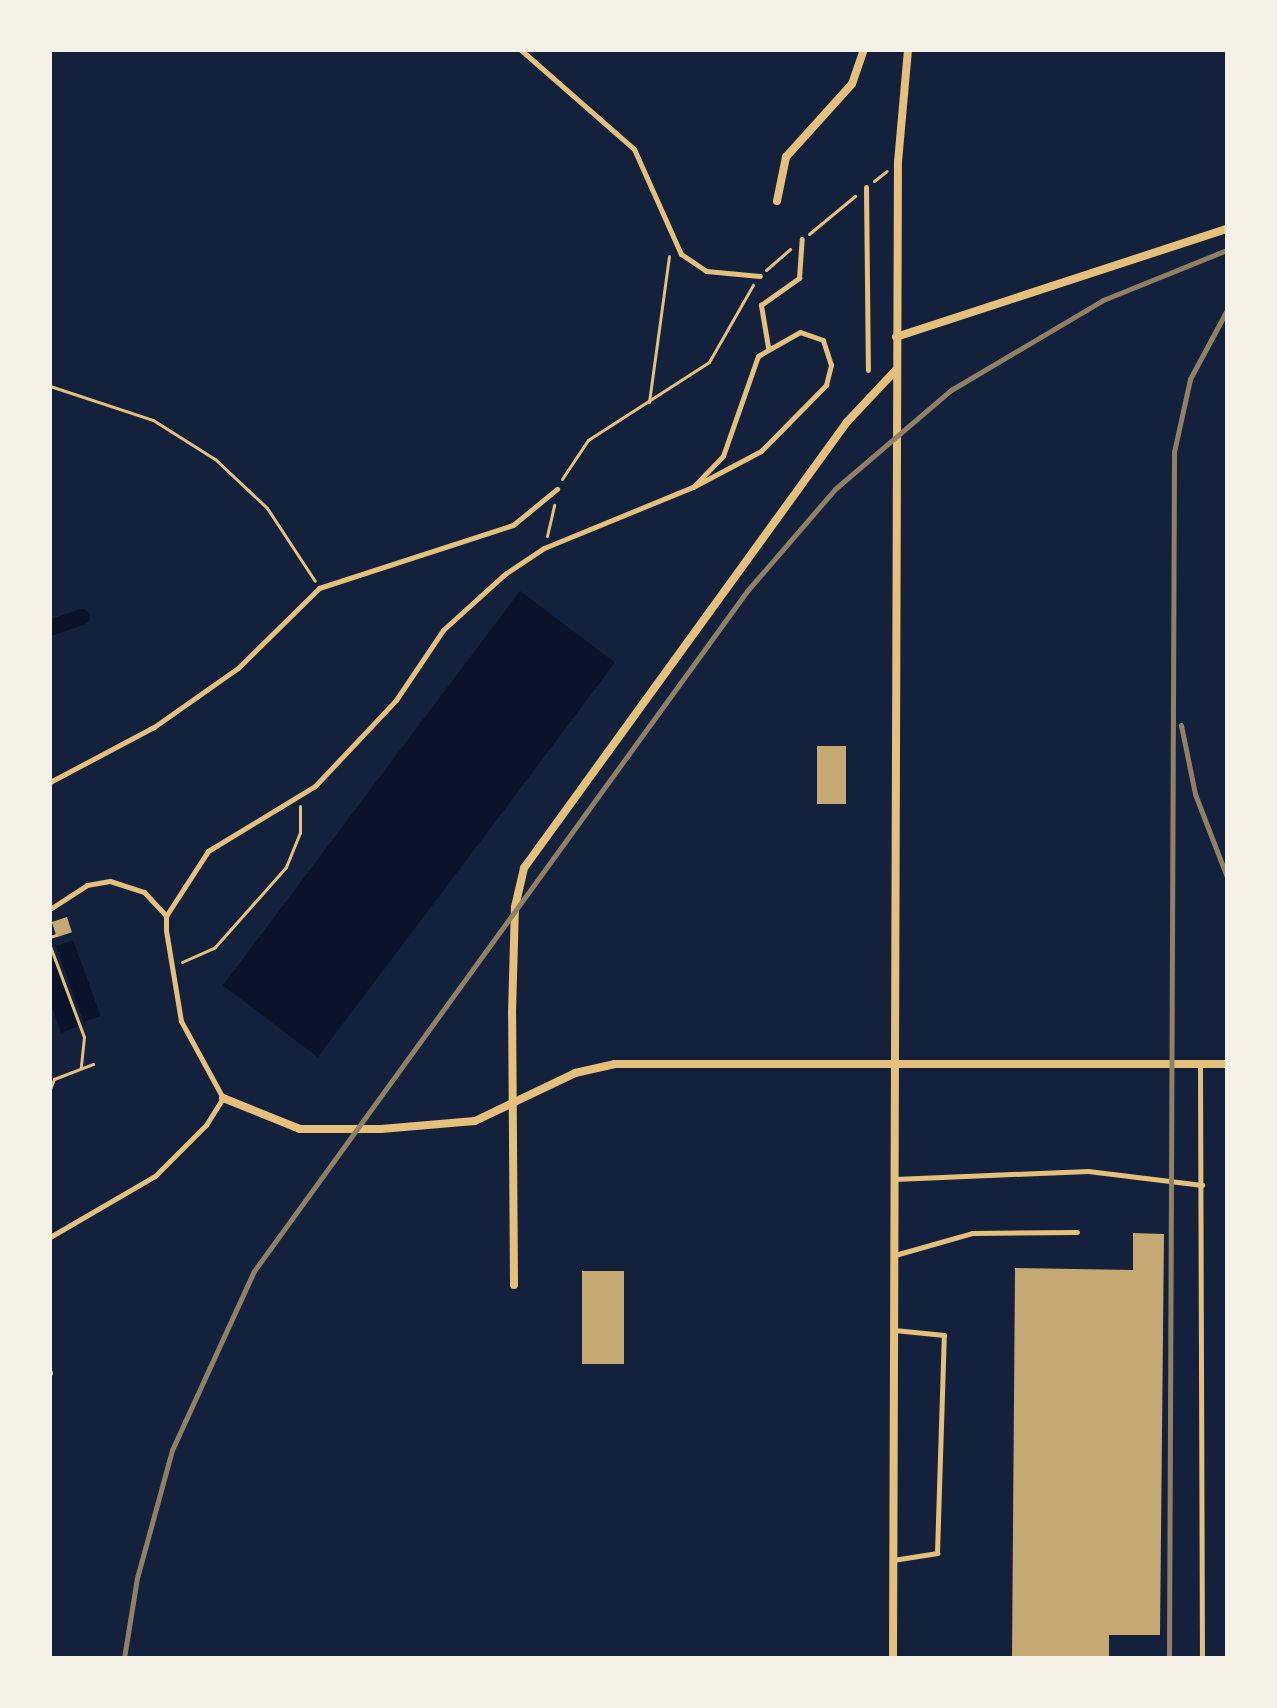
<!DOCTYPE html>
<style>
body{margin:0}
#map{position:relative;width:1277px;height:1708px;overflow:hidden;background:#14213d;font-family:"Titillium Web",sans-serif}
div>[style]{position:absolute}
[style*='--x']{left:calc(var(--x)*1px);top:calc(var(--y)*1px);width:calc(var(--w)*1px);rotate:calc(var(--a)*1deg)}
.water>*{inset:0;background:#0b132b;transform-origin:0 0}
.canal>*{height:16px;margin:-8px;padding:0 8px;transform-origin:8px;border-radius:8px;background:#0b132b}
.building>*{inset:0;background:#c6a872;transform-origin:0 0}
.path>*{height:3px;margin:-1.5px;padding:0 1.5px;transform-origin:1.5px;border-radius:1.5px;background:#e5c07b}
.service>*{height:5px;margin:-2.5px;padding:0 2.5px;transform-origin:2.5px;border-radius:2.5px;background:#e5c07b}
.minor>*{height:8px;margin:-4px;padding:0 4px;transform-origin:4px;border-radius:4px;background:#e5c07b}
.rail>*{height:5px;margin:-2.5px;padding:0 2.5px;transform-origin:2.5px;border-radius:2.5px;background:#918062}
span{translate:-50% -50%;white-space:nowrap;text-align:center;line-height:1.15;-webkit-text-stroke:7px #f6f1e7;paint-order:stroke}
.frame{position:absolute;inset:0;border:52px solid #f6f1e7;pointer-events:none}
</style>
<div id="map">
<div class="water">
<div style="left:520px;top:591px;width:119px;height:494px;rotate:37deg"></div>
<div style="left:73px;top:940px;width:81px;height:18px;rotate:70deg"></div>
<div style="clip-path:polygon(50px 948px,79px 1026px,61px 1033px,50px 1001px)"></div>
</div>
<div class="canal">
<div style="--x:50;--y:628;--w:34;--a:-19"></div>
</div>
<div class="building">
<div style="left:817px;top:746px;width:29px;height:58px"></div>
<div style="left:67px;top:917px;width:16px;height:16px;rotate:72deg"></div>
<div style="clip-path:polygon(1133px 1233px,1164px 1234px,1160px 1635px,1109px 1635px,1109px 1658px,1012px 1658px,1015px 1268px,1133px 1270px)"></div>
<div style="left:582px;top:1271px;width:42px;height:93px"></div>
</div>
<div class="path">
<div style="--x:874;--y:181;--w:16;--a:-38"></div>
<div style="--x:809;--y:234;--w:60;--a:-39.6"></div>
<div style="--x:766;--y:270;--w:32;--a:-41"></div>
<div style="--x:50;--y:386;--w:108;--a:18.3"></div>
<div style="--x:153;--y:420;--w:73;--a:32.2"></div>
<div style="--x:215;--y:459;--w:71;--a:43.3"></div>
<div style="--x:267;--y:508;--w:87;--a:56.7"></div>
<div style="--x:649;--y:402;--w:147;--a:-82.2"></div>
<div style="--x:562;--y:479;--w:47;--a:-56.3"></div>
<div style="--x:588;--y:440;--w:144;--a:-32.8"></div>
<div style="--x:709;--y:362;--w:89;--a:-60.3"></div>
<div style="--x:547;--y:536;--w:32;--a:-77"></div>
<div style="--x:50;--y:937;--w:6;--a:-18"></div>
<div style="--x:50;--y:946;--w:97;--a:69.5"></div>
<div style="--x:84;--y:1037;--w:31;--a:96"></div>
<div style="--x:182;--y:962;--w:36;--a:-24"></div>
<div style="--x:215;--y:947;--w:107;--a:-48.4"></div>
<div style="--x:286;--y:867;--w:37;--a:-68"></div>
<div style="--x:300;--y:833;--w:27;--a:-90"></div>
<div style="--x:50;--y:1089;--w:11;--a:-68"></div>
<div style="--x:54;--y:1079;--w:42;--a:-21"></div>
</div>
<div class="service">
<div style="--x:521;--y:50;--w:150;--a:41.2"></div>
<div style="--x:634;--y:149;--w:115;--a:65.9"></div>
<div style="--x:681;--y:254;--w:30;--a:34"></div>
<div style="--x:706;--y:271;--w:54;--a:5.3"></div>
<div style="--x:866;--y:187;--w:183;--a:89.4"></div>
<div style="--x:768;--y:347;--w:43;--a:-99.5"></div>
<div style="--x:761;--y:305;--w:47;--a:-35.4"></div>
<div style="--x:799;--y:278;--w:39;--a:-86"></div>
<div style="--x:50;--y:782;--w:118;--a:-27.9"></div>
<div style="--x:154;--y:727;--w:103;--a:-35.1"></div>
<div style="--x:238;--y:668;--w:114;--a:-44.6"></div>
<div style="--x:319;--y:588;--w:204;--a:-18"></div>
<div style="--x:513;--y:525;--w:57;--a:-39.3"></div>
<div style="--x:50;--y:909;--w:44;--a:-33"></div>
<div style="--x:87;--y:885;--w:23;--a:-10"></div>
<div style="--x:110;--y:881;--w:36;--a:18"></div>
<div style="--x:144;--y:892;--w:33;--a:47"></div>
<div style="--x:1200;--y:1064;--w:594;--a:89.81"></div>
<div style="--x:895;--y:1179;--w:193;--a:-2.4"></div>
<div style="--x:1088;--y:1171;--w:115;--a:7"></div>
<div style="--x:50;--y:1237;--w:121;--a:-30.2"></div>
<div style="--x:155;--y:1176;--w:72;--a:-45"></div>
<div style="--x:206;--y:1125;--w:32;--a:-58"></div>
<div style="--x:223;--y:1098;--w:88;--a:-118.6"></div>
<div style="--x:181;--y:1021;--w:92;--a:-99.4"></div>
<div style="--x:166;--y:930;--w:14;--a:-90"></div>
<div style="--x:166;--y:916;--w:77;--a:-57.1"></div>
<div style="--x:208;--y:851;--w:125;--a:-31.3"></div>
<div style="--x:315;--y:786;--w:118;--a:-46.7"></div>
<div style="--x:396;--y:700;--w:84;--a:-56.1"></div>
<div style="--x:443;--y:630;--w:84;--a:-42.1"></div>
<div style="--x:505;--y:574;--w:47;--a:-33.7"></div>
<div style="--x:544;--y:548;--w:161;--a:-22.3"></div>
<div style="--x:693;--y:487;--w:77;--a:-27.9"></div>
<div style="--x:761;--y:451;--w:93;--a:-45.4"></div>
<div style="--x:826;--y:385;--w:21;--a:-76"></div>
<div style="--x:831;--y:365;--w:26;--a:-108"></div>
<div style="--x:823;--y:340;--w:24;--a:-161"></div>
<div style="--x:800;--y:332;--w:48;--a:150.3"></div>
<div style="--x:758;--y:356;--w:106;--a:109.3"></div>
<div style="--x:723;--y:456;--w:43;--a:134.1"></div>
<div style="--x:895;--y:1255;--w:80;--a:-15.9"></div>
<div style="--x:972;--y:1233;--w:105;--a:-0.5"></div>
<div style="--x:50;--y:1373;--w:1;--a:-90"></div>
<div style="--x:893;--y:1560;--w:45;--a:-9"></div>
<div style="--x:937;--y:1553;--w:218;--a:-88.2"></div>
<div style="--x:944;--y:1335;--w:50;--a:-174.3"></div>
</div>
<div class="minor">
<div style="--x:777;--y:201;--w:45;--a:-78.4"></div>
<div style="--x:786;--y:157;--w:98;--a:-47.9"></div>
<div style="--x:852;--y:84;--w:36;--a:-71"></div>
<div style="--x:896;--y:337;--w:348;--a:-18.1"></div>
<div style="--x:223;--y:1098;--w:83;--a:21.9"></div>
<div style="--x:300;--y:1129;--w:81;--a:0"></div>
<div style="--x:381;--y:1129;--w:94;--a:-4.9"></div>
<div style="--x:475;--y:1121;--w:111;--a:-25.6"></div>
<div style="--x:575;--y:1073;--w:41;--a:-12.7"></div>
<div style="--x:615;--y:1064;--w:612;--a:0"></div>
<div style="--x:514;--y:1285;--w:272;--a:-90.4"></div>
<div style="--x:512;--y:1013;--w:106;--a:-88.4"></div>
<div style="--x:515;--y:907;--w:40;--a:-77"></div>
<div style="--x:524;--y:868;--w:551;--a:-54.09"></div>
<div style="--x:847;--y:422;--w:71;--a:-46.7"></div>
<div style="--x:893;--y:1658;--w:1496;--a:-89.81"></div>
<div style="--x:898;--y:162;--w:112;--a:-84.9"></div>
</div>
<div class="rail">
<div style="--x:1181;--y:725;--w:70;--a:78.5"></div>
<div style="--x:1195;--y:794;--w:89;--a:68.9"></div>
<div style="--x:124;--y:1658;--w:81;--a:-80.8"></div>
<div style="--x:137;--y:1578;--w:133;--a:-74.7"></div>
<div style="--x:172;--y:1450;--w:197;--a:-65.4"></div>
<div style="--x:254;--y:1271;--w:840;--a:-54.06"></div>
<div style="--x:747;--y:591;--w:135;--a:-49.2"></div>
<div style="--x:835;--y:489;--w:153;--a:-40.5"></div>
<div style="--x:951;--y:390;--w:177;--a:-30.6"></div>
<div style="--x:1103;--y:300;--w:134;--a:-22"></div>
<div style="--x:1169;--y:1658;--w:1206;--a:-89.76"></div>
<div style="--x:1174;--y:452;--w:75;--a:-77.6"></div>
<div style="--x:1190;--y:379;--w:78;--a:-61.8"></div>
</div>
<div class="frame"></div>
</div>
